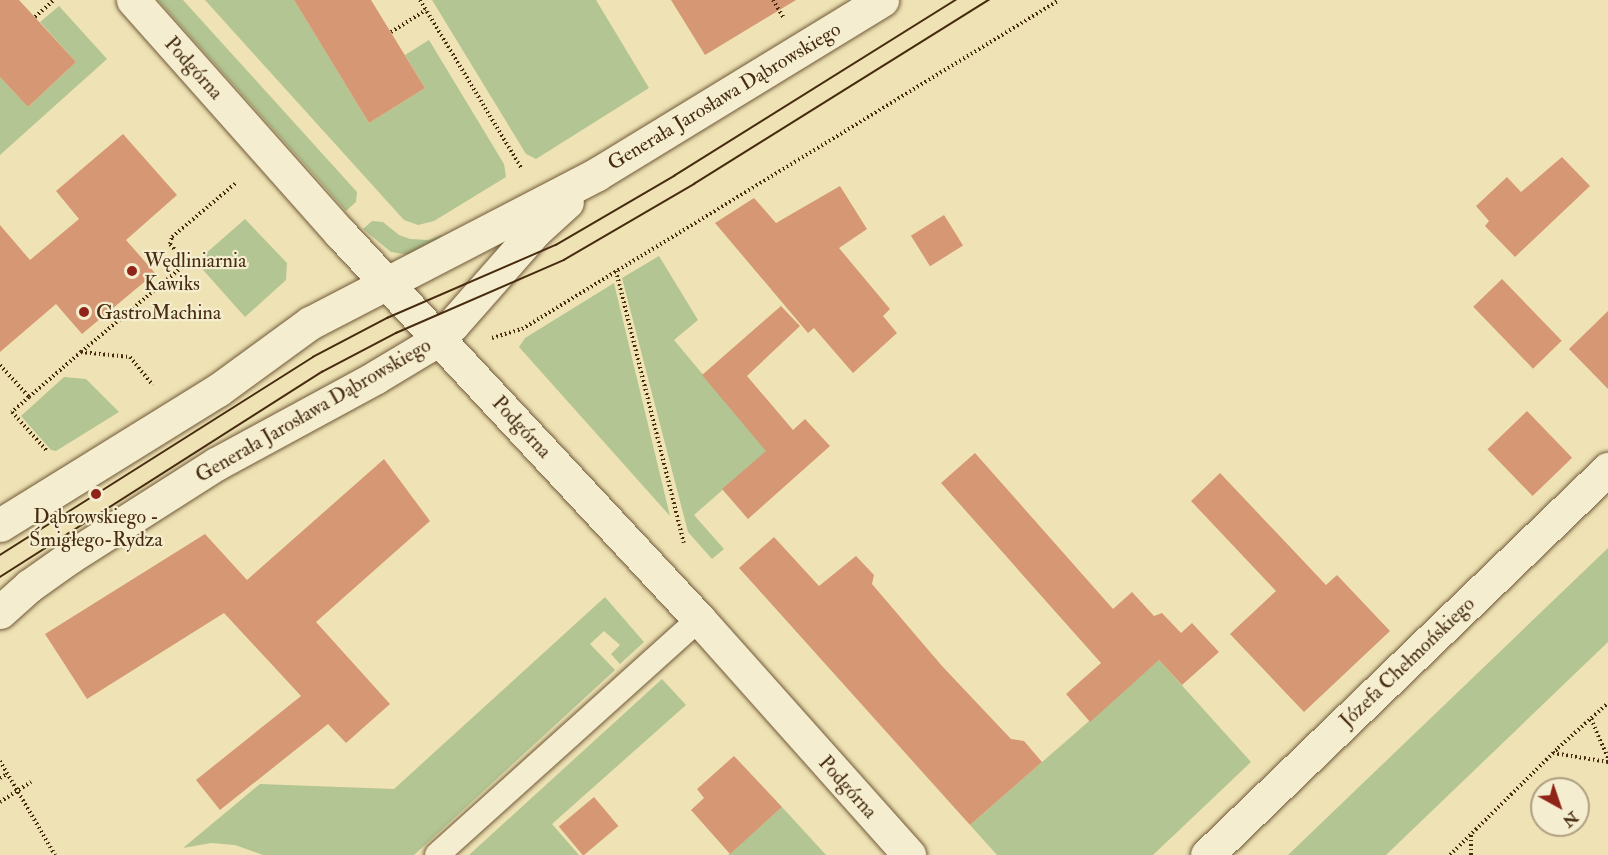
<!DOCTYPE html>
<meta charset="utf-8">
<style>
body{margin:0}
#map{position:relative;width:1608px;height:855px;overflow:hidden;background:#efe3b5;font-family:"IM FELL Double Pica",serif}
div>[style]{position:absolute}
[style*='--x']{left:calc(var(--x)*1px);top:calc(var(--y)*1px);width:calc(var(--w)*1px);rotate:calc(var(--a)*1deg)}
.green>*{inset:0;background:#b3c592}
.building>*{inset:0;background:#d69874;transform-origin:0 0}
.path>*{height:4px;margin-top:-2px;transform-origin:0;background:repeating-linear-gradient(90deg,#462b0f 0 1.5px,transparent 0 4.5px)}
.roads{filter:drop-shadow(0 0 2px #705938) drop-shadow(0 0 2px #705938)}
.service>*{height:24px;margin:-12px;padding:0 12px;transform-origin:12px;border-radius:12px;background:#f5edcf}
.minor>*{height:33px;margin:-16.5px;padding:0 16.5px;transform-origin:16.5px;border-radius:16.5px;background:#f5edcf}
.tertiary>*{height:33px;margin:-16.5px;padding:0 16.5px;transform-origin:16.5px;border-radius:16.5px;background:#f5edcf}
.tram>*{height:1.5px;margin:-0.75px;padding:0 0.75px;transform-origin:0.75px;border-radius:0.75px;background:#462b0f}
.dots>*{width:16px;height:16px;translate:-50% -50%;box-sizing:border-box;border:3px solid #f5edcf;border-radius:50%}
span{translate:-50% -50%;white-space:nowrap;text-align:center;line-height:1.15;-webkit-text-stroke:4.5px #f5edcf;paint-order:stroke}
.street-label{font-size:20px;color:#462b0f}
.poi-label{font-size:20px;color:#462b0f}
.left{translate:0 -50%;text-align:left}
.north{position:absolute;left:1530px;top:777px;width:60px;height:60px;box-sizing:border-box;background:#f5edcf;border:2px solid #af9f82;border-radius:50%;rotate:140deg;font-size:16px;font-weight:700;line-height:24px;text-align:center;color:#462b0f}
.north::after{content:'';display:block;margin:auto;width:21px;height:27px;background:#8f2418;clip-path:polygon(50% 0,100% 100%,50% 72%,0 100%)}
</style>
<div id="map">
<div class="green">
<div style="clip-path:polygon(158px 0,183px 0,357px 192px,356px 202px,346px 211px)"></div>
<div style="clip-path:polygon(205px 0,294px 0,369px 123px,425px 88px,405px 55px,429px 40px,504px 164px,506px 177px,434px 221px,418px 225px,404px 220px)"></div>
<div style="clip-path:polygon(432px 0,596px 0,649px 88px,536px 159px,526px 154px)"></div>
<div style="clip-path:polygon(59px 6px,107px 59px,0 155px,0 77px,28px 107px,76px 62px,40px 22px)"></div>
<div style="clip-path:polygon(245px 219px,287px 263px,286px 280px,245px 317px,196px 262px)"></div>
<div style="clip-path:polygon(372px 221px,383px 222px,399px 235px,410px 239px,429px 240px,441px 235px,444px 241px,410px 255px,391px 252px,363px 229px)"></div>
<div style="clip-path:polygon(659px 256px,698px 320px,674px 340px,767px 451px,694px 515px,724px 549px,712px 559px,688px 532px,622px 278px)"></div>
<div style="clip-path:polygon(614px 283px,670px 516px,519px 347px,525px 338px)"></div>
<div style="clip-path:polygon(64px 377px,86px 379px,119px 412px,56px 451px,51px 450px,21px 416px)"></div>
<div style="clip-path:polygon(1608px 548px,1608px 642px,1386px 855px,1288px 855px)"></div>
<div style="clip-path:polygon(605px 597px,644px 642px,620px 664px,611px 654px,620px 645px,604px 631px,590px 644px,615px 670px,414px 855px,263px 855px,235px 845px,211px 843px,183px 848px,260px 784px,394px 789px)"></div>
<div style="clip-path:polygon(1159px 660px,1251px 762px,1153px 855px,997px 855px,970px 825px)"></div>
<div style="clip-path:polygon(662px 679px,686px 705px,552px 824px,579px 855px,469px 855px)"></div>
<div style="clip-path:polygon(782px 807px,826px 855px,728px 855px)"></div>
</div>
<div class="building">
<div style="clip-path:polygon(0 0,19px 0,76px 62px,28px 107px,0 77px)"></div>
<div style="clip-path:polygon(294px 0,371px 0,425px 88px,369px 123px)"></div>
<div style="clip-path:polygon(671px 0,796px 0,705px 55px)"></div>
<div style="clip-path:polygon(123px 134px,177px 195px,126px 240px,155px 273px,82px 334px,56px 304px,0 352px,0 225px,30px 260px,79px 219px,56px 191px)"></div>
<div style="clip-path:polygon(1562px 157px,1590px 186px,1515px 257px,1485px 226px,1489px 221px,1476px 206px,1507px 177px,1521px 192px)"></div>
<div style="clip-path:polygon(840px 186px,867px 229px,839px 248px,890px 309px,883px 316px,897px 333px,853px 373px,814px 328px,808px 333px,715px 223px,754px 198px,776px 223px)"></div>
<div style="left:944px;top:215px;width:36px;height:39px;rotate:58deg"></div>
<div style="left:1502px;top:279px;width:86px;height:40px;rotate:46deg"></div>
<div style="clip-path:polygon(781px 306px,800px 326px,747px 376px,793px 430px,805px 419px,830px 446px,748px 519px,722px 489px,766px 451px,702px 375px)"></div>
<div style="clip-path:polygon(1608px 311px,1608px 389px,1569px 349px)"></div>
<div style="left:1527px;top:411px;width:65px;height:55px;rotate:46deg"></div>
<div style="clip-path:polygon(975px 453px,1113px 609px,1132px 592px,1154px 616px,1162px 613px,1181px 633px,1192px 623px,1219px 652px,1182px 685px,1159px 660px,1090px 722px,1066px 694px,1101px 663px,941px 483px)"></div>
<div style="clip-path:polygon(384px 459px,430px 521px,316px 622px,390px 704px,346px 743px,328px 724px,220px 810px,196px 780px,301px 696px,224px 613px,87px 699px,45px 634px,205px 534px,247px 580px)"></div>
<div style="clip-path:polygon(1220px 473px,1326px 585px,1337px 575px,1390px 631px,1304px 712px,1230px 634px,1276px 591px,1191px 501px)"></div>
<div style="clip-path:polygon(774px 537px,819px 586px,856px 556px,874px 575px,872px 584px,942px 666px,1011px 739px,1024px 741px,1042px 762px,970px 825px,739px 568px)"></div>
<div style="clip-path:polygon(734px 756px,782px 807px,730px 854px,691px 810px,704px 798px,697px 789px)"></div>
<div style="left:594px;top:797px;width:38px;height:46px;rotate:50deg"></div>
</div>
<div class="path">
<div style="--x:420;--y:0;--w:197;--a:58.9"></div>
<div style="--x:773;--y:0;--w:21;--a:59"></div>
<div style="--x:35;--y:17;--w:25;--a:-42"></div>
<div style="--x:391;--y:32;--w:41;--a:-32.2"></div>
<div style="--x:616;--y:271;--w:280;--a:76"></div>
<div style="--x:492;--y:338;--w:31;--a:-17"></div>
<div style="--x:522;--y:329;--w:630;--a:-31.49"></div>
<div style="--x:81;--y:352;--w:132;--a:-40.1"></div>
<div style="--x:182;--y:267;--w:8;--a:-83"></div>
<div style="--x:183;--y:259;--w:20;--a:-131"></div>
<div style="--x:170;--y:244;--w:7;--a:-74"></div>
<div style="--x:172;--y:237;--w:84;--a:-40.2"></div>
<div style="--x:0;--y:365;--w:43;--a:47.8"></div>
<div style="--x:29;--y:397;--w:69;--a:-40.9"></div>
<div style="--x:81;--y:352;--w:49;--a:5.8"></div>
<div style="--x:130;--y:357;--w:36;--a:51"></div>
<div style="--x:29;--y:397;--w:23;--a:139"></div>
<div style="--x:12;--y:412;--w:52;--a:48.1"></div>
<div style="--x:1591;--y:719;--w:43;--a:66.4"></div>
<div style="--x:1553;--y:753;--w:56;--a:9.3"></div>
<div style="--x:0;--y:761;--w:109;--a:59.7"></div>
<div style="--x:0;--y:778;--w:8;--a:-30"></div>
<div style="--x:0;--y:802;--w:37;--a:-33"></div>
<div style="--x:1450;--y:855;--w:152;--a:-44.7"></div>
<div style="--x:1558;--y:748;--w:67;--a:-42"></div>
<div style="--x:1471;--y:855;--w:20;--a:-90"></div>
</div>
<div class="roads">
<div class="service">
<div style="--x:437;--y:855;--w:353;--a:-42"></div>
</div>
<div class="minor">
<div style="--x:133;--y:0;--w:312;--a:48.4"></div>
<div style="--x:340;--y:233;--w:527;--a:47.08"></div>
<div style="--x:699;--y:619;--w:316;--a:48.3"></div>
<div style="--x:1207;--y:855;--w:557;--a:-43.91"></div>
</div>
<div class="tertiary">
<div style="--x:0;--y:525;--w:256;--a:-31.8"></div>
<div style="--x:218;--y:390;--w:114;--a:-36.1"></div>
<div style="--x:310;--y:323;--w:323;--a:-27.4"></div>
<div style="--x:597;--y:174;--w:334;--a:-31.4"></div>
<div style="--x:0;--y:612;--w:39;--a:-42"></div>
<div style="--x:29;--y:586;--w:50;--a:-35.3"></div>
<div style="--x:70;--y:557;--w:173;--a:-32.5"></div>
<div style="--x:216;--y:464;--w:182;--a:-28.5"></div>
<div style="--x:376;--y:377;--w:58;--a:-31"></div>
<div style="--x:426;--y:347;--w:35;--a:-40"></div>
<div style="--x:453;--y:324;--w:124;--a:-48.6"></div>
<div style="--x:535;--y:231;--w:43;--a:-42.2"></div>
</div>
</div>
<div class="tram">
<div style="--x:0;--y:555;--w:370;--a:-32.3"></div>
<div style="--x:313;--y:357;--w:84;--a:-27.8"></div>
<div style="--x:387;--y:318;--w:184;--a:-23.4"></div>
<div style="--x:556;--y:245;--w:137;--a:-30.3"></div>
<div style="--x:674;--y:176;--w:332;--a:-32"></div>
<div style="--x:0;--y:577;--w:382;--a:-32.5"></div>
<div style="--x:322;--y:372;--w:84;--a:-27.8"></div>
<div style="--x:396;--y:333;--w:183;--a:-23.5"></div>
<div style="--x:564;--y:260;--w:151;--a:-30.3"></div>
<div style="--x:694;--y:184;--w:348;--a:-32"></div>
</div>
<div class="dots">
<div style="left:132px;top:271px;background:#8f2418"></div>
<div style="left:84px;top:312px;background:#8f2418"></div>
<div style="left:96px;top:494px;background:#8f2418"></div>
</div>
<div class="street-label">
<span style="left:194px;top:68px;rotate:48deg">Podgórna</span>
<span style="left:724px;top:96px;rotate:-31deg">Generała Jarosława Dąbrowskiego</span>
<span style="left:313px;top:410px;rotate:-30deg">Generała Jarosława Dąbrowskiego</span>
<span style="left:522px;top:427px;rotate:47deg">Podgórna</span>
<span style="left:1407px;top:662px;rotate:-44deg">Józefa Chełmońskiego</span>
<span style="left:848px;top:787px;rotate:48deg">Podgórna</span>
</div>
<div class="poi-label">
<span class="left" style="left:144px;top:272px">Wędliniarnia<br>Kawiks</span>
<span class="left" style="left:96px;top:312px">GastroMachina</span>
<span style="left:96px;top:528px">Dąbrowskiego -<br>Śmigłego-Rydza</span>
</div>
<div class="north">N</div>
</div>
